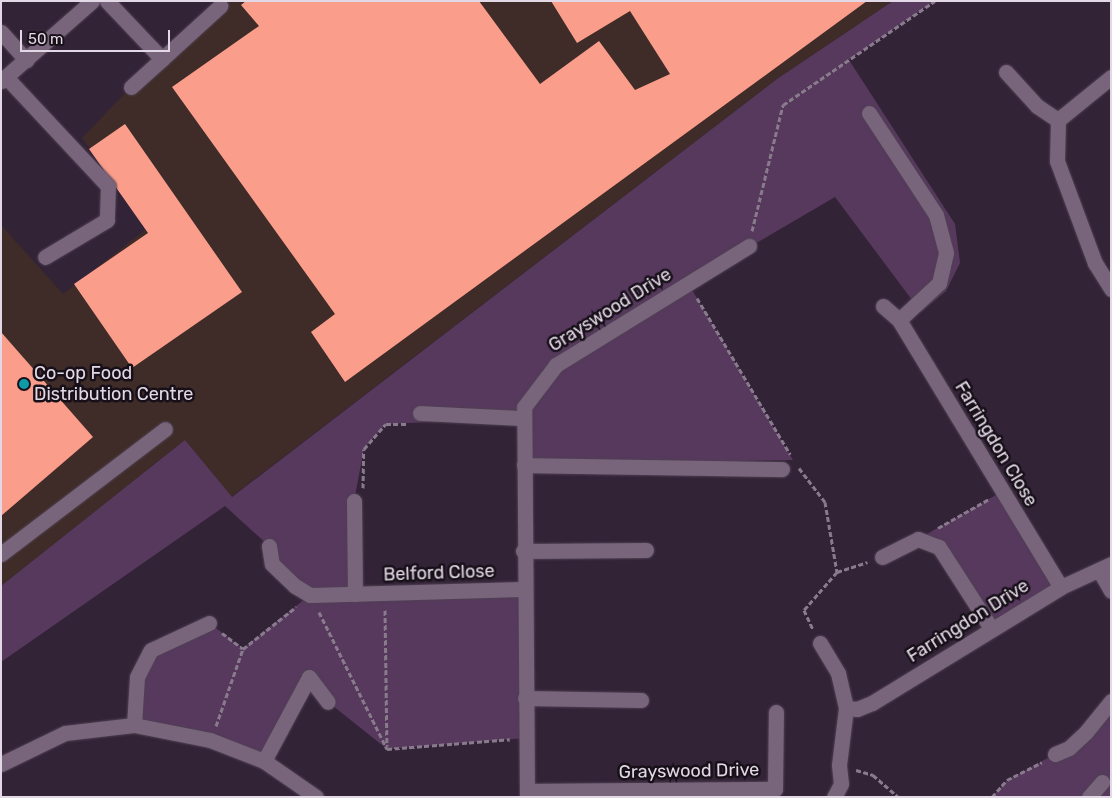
<!DOCTYPE html>
<style>
body{margin:0}
#map{position:relative;width:1112px;height:798px;overflow:hidden;background:#332337;font-family:Rubik,sans-serif}
div>[style]{position:absolute}
[style*='--x']{left:calc(var(--x)*1px);top:calc(var(--y)*1px);width:calc(var(--w)*1px);rotate:calc(var(--a)*1deg)}
.commercial>*{inset:0;background:#3f2c28}
.green>*{inset:0;background:#57395e}
.building>*{inset:0;background:#fb9d8b}
.path>*{height:3px;margin-top:-1.5px;transform-origin:0;background:repeating-linear-gradient(90deg,#887b8c 0 5px,transparent 0 7.5px)}
.roads{filter:drop-shadow(0 0 1px #4f4152) drop-shadow(0 0 1px #4f4152)}
.minor>*{height:15px;margin:-7.5px;padding:0 7.5px;transform-origin:7.5px;border-radius:7.5px;background:#78657c}
.dots>*{width:14px;height:14px;translate:-50% -50%;box-sizing:border-box;border:2px solid #171019;border-radius:50%}
span{translate:-50% -50%;white-space:nowrap;text-align:center;line-height:1.15;-webkit-text-stroke:5px #171019;paint-order:stroke}
.street-label{font-size:18px;color:#e3d9e6}
.poi-label{font-size:18px;color:#e3d9e6}
.left{translate:0 -50%;text-align:left}
.frame{position:absolute;inset:0;border:2px solid #e3d9e6;pointer-events:none}
.scale{position:absolute;left:20px;top:30px;width:150px;height:22px;box-sizing:border-box;border:2px solid #e3d9e6;border-top:0;padding-left:6px;font-size:15px;line-height:18px;white-space:nowrap;color:#e3d9e6;-webkit-text-stroke:4px #171019;paint-order:stroke}
</style>
<div id="map">
<div class="commercial">
<div style="clip-path:polygon(226px 1px,893px 1px,777px 79px,231px 497px,185px 440px,1px 586px,1px 225px,63px 294px,149px 227px,82px 138px,131px 87px)"></div>
</div>
<div class="green">
<div style="clip-path:polygon(893px 1px,935px 1px,849px 60px,955px 224px,960px 263px,946px 291px,921px 312px,835px 197px,688px 283px,793px 460px,524px 465px,523px 418px,386px 424px,364px 449px,354px 501px,355px 594px,524px 589px,526px 738px,387px 749px,328px 702px,309px 678px,264px 761px,134px 725px,137px 677px,151px 650px,209px 623px,243px 648px,310px 595px,295px 586px,269px 546px,225px 506px,1px 662px,1px 586px,185px 440px,232px 497px,777px 79px)"></div>
<div style="clip-path:polygon(1003px 491px,1061px 587px,991px 628px,939px 547px,918px 539px)"></div>
<div style="clip-path:polygon(1111px 701px,1111px 797px,1101px 797px,1094px 791px,1089px 797px,992px 797px,1007px 780px,1055px 754px)"></div>
</div>
<div class="building">
<div style="clip-path:polygon(246px 1px,479px 1px,540px 84px,599px 41px,635px 90px,670px 74px,630px 11px,577px 43px,551px 1px,867px 1px,345px 382px,311px 332px,335px 314px,172px 87px,259px 26px,241px 5px)"></div>
<div style="clip-path:polygon(125px 124px,242px 292px,132px 368px,74px 284px,148px 233px,89px 149px)"></div>
<div style="clip-path:polygon(1px 332px,93px 437px,1px 516px)"></div>
</div>
<div class="path">
<div style="--x:752;--y:231;--w:130;--a:-76.2"></div>
<div style="--x:783;--y:105;--w:184;--a:-34.4"></div>
<div style="--x:697;--y:298;--w:182;--a:59.2"></div>
<div style="--x:799;--y:468;--w:43;--a:52.6"></div>
<div style="--x:825;--y:502;--w:71;--a:80.3"></div>
<div style="--x:837;--y:572;--w:50;--a:131"></div>
<div style="--x:804;--y:610;--w:21;--a:65"></div>
<div style="--x:363;--y:488;--w:39;--a:-89"></div>
<div style="--x:364;--y:449;--w:33;--a:-49"></div>
<div style="--x:386;--y:424;--w:22;--a:0"></div>
<div style="--x:938;--y:528;--w:59;--a:-29.6"></div>
<div style="--x:837;--y:572;--w:32;--a:-18"></div>
<div style="--x:385;--y:610;--w:136;--a:89.2"></div>
<div style="--x:319;--y:612;--w:153;--a:63.6"></div>
<div style="--x:387;--y:749;--w:123;--a:-4.6"></div>
<div style="--x:222;--y:633;--w:26;--a:37"></div>
<div style="--x:216;--y:726;--w:82;--a:-70.7"></div>
<div style="--x:243;--y:649;--w:68;--a:-38.4"></div>
<div style="--x:856;--y:770;--w:18;--a:16"></div>
<div style="--x:873;--y:775;--w:33;--a:41"></div>
<div style="--x:992;--y:797;--w:23;--a:-49"></div>
<div style="--x:1007;--y:780;--w:39;--a:-27"></div>
</div>
<div class="roads">
<div class="minor">
<div style="--x:107;--y:1;--w:80;--a:46.5"></div>
<div style="--x:162;--y:59;--w:79;--a:-42.4"></div>
<div style="--x:1;--y:32;--w:38;--a:48"></div>
<div style="--x:1006;--y:72;--w:46;--a:47.6"></div>
<div style="--x:1037;--y:106;--w:25;--a:34"></div>
<div style="--x:6;--y:77;--w:149;--a:46.9"></div>
<div style="--x:108;--y:186;--w:34;--a:92"></div>
<div style="--x:107;--y:220;--w:72;--a:149.2"></div>
<div style="--x:1111;--y:77;--w:68;--a:140.9"></div>
<div style="--x:1058;--y:120;--w:41;--a:91.4"></div>
<div style="--x:1057;--y:161;--w:109;--a:69.6"></div>
<div style="--x:1095;--y:263;--w:31;--a:58"></div>
<div style="--x:1;--y:81;--w:121;--a:-41.3"></div>
<div style="--x:131;--y:87;--w:42;--a:-42.1"></div>
<div style="--x:869;--y:113;--w:122;--a:56.7"></div>
<div style="--x:936;--y:215;--w:39;--a:75"></div>
<div style="--x:946;--y:253;--w:31;--a:103"></div>
<div style="--x:939;--y:283;--w:54;--a:137.2"></div>
<div style="--x:883;--y:306;--w:21;--a:41"></div>
<div style="--x:899;--y:320;--w:312;--a:58.8"></div>
<div style="--x:420;--y:413;--w:103;--a:2.8"></div>
<div style="--x:524;--y:465;--w:258;--a:0.9"></div>
<div style="--x:354;--y:501;--w:93;--a:89.4"></div>
<div style="--x:269;--y:546;--w:18;--a:81"></div>
<div style="--x:272;--y:564;--w:32;--a:44"></div>
<div style="--x:295;--y:586;--w:17;--a:31"></div>
<div style="--x:310;--y:595;--w:214;--a:-1.6"></div>
<div style="--x:523;--y:551;--w:123;--a:-0.5"></div>
<div style="--x:1;--y:554;--w:206;--a:-37.3"></div>
<div style="--x:882;--y:557;--w:40;--a:-26.6"></div>
<div style="--x:918;--y:539;--w:22;--a:21"></div>
<div style="--x:939;--y:547;--w:96;--a:57.3"></div>
<div style="--x:1099;--y:570;--w:24;--a:60"></div>
<div style="--x:820;--y:643;--w:35;--a:59"></div>
<div style="--x:838;--y:673;--w:36;--a:77"></div>
<div style="--x:846;--y:708;--w:57;--a:97"></div>
<div style="--x:839;--y:765;--w:19;--a:84"></div>
<div style="--x:841;--y:784;--w:15;--a:118"></div>
<div style="--x:525;--y:698;--w:116;--a:1"></div>
<div style="--x:846;--y:708;--w:11;--a:5"></div>
<div style="--x:857;--y:709;--w:16;--a:-22"></div>
<div style="--x:872;--y:703;--w:222;--a:-31.5"></div>
<div style="--x:1061;--y:587;--w:55;--a:-24.7"></div>
<div style="--x:134;--y:725;--w:48;--a:-86.4"></div>
<div style="--x:137;--y:677;--w:30;--a:-63"></div>
<div style="--x:151;--y:650;--w:64;--a:-25"></div>
<div style="--x:1055;--y:754;--w:15;--a:-23"></div>
<div style="--x:1069;--y:748;--w:23;--a:-43"></div>
<div style="--x:1086;--y:732;--w:40;--a:-51"></div>
<div style="--x:264;--y:761;--w:95;--a:-61.8"></div>
<div style="--x:309;--y:677;--w:31;--a:53"></div>
<div style="--x:1;--y:764;--w:71;--a:-25.8"></div>
<div style="--x:65;--y:733;--w:69;--a:-6.6"></div>
<div style="--x:134;--y:725;--w:77;--a:11.2"></div>
<div style="--x:210;--y:740;--w:58;--a:21.3"></div>
<div style="--x:264;--y:761;--w:63;--a:34.7"></div>
<div style="--x:527;--y:791;--w:248;--a:-0.5"></div>
<div style="--x:775;--y:789;--w:77;--a:-89.3"></div>
<div style="--x:527;--y:797;--w:390;--a:-90.4"></div>
<div style="--x:524;--y:407;--w:53;--a:-52.7"></div>
<div style="--x:556;--y:365;--w:227;--a:-31.7"></div>
<div style="--x:1089;--y:797;--w:20;--a:-49"></div>
</div>
</div>
<div class="dots">
<div style="left:24px;top:384px;background:#0f9aa8"></div>
</div>
<div class="street-label">
<span style="left:610px;top:310px;rotate:-32deg">Grayswood Drive</span>
<span style="left:996px;top:444px;rotate:59deg">Farringdon Close</span>
<span style="left:439px;top:573px;rotate:-2deg">Belford Close</span>
<span style="left:968px;top:621px;rotate:-32deg">Farringdon Drive</span>
<span style="left:689px;top:771px;rotate:-1deg">Grayswood Drive</span>
</div>
<div class="poi-label">
<span class="left" style="left:34px;top:384px">Co-op Food<br>Distribution Centre</span>
</div>
<div class="frame"></div>
<div class="scale">50 m</div>
</div>
